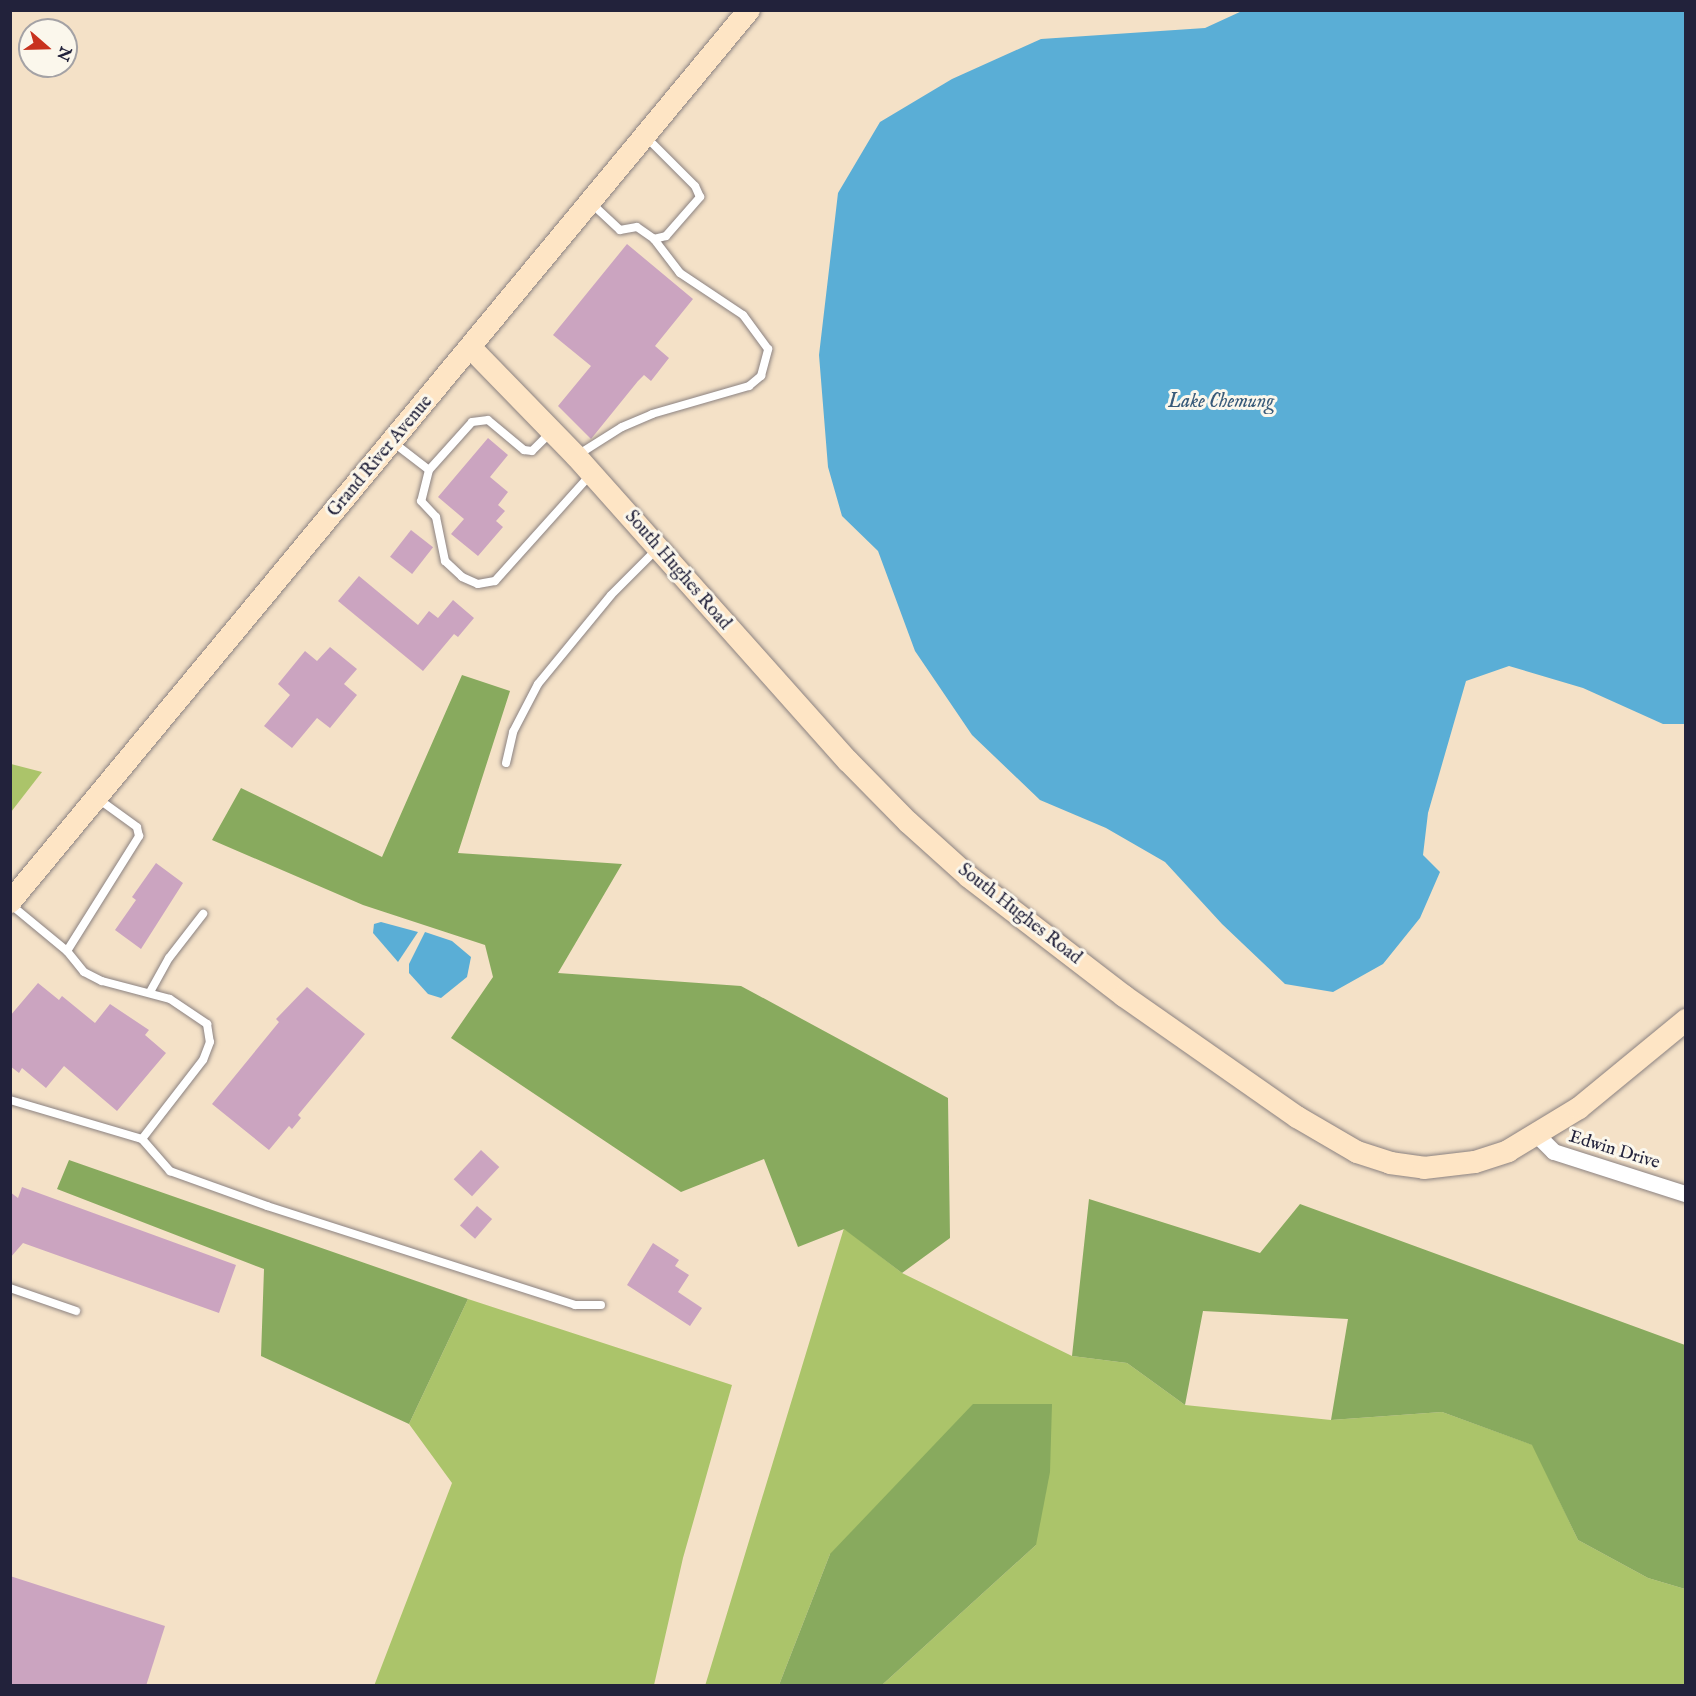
<!DOCTYPE html>
<style>
body{margin:0}
#map{position:relative;width:1696px;height:1696px;overflow:hidden;background:#f4e1c7;font-family:"IM FELL English",serif}
div>[style]{position:absolute}
[style*='--x']{left:calc(var(--x)*1px);top:calc(var(--y)*1px);width:calc(var(--w)*1px);rotate:calc(var(--a)*1deg)}
.green>*{inset:0;background:#abc46a}
.forest>*{inset:0;background:#88aa5e}
.water>*{inset:0;background:#5aaed6}
.building>*{inset:0;background:#cba4c0;transform-origin:0 0}
.roads{filter:drop-shadow(0 0 2px #8b8281) drop-shadow(0 0 2px #8b8281)}
.lane>*{height:8px;margin:-4px;padding:0 4px;transform-origin:4px;border-radius:4px;background:#fff}
.street>*{height:16px;margin:-8px;padding:0 8px;transform-origin:8px;border-radius:8px;background:#fff}
.secondary>*{height:22px;margin:-11px;padding:0 11px;transform-origin:11px;border-radius:11px;background:#fee5c5}
span{translate:-50% -50%;white-space:nowrap;text-align:center;line-height:1.15;-webkit-text-stroke:6px #fbf7ec;paint-order:stroke}
.street-label{font-size:18px;color:#22223b}
.water-label{font-size:20px;color:#385a79;font-style:italic}
.frame{position:absolute;inset:0;border:12px solid #22223b;pointer-events:none}
.north{position:absolute;left:18px;top:18px;width:60px;height:60px;box-sizing:border-box;background:#fbf7ec;border:2px solid #a4a2a5;border-radius:50%;rotate:110deg;font-size:16px;font-weight:700;line-height:24px;text-align:center;color:#22223b}
.north::after{content:'';display:block;margin:auto;width:21px;height:27px;background:#c8321e;clip-path:polygon(50% 0,100% 100%,50% 72%,0 100%)}
</style>
<div id="map">
<div class="green">
<div style="clip-path:polygon(11px 764px,42px 772px,11px 812px,10px 764px)"></div>
<div style="clip-path:polygon(844px 1228px,902px 1273px,1072px 1356px,1127px 1363px,1185px 1405px,1331px 1420px,1442px 1412px,1533px 1445px,1578px 1540px,1648px 1578px,1685px 1589px,1685px 1685px,882px 1685px,1036px 1545px,830px 1554px,779px 1685px,705px 1686px)"></div>
<div style="clip-path:polygon(468px 1299px,732px 1385px,683px 1558px,654px 1685px,374px 1686px,452px 1483px,409px 1424px)"></div>
</div>
<div class="forest">
<div style="clip-path:polygon(462px 675px,510px 691px,458px 853px,622px 864px,558px 973px,741px 986px,948px 1098px,950px 1238px,902px 1273px,844px 1229px,798px 1247px,764px 1159px,681px 1192px,451px 1038px,493px 977px,485px 945px,363px 905px,212px 840px,241px 788px,382px 857px)"></div>
<div style="clip-path:polygon(69px 1160px,468px 1299px,409px 1424px,261px 1356px,264px 1269px,57px 1189px)"></div>
<div style="clip-path:polygon(1089px 1199px,1260px 1253px,1300px 1204px,1685px 1345px,1685px 1589px,1648px 1578px,1578px 1540px,1532px 1445px,1442px 1412px,1331px 1420px,1348px 1319px,1203px 1311px,1185px 1405px,1127px 1363px,1072px 1356px)"></div>
<div style="clip-path:polygon(973px 1404px,1052px 1404px,1050px 1472px,1036px 1545px,882px 1685px,779px 1685px,830px 1554px)"></div>
</div>
<div class="water">
<div style="clip-path:polygon(1242px 11px,1685px 11px,1685px 724px,1663px 724px,1583px 688px,1509px 666px,1466px 681px,1428px 813px,1423px 855px,1440px 872px,1420px 918px,1383px 964px,1333px 992px,1285px 984px,1222px 924px,1165px 862px,1106px 828px,1040px 800px,972px 735px,915px 651px,878px 551px,842px 516px,828px 467px,819px 355px,838px 193px,880px 122px,952px 79px,1041px 39px,1205px 28px)"></div>
<div style="clip-path:polygon(381px 922px,418px 932px,398px 962px,373px 933px,374px 924px)"></div>
<div style="clip-path:polygon(425px 932px,452px 941px,471px 957px,467px 977px,441px 998px,428px 994px,409px 973px,409px 964px)"></div>
</div>
<div class="building">
<div style="clip-path:polygon(627px 244px,693px 299px,655px 346px,669px 358px,651px 381px,644px 375px,638px 381px,591px 439px,558px 406px,591px 366px,553px 335px)"></div>
<div style="clip-path:polygon(488px 438px,508px 455px,490px 477px,508px 492px,498px 505px,505px 511px,496px 521px,503px 527px,478px 556px,451px 534px,464px 519px,438px 497px)"></div>
<div style="left:411px;top:530px;width:28px;height:34px;rotate:38deg"></div>
<div style="clip-path:polygon(359px 576px,418px 625px,429px 611px,438px 618px,453px 600px,474px 618px,458px 637px,454px 634px,423px 671px,338px 601px)"></div>
<div style="clip-path:polygon(330px 647px,357px 669px,344px 684px,357px 695px,330px 728px,317px 718px,292px 748px,264px 726px,290px 695px,278px 684px,305px 651px,317px 661px)"></div>
<div style="clip-path:polygon(156px 863px,183px 883px,141px 949px,115px 930px,136px 900px,132px 897px)"></div>
<div style="clip-path:polygon(38px 983px,59px 1000px,62px 996px,95px 1023px,110px 1004px,149px 1030px,145px 1035px,166px 1053px,117px 1111px,64px 1066px,46px 1088px,22px 1068px,19px 1073px,10px 1066px,10px 1016px)"></div>
<div style="clip-path:polygon(307px 987px,365px 1034px,298px 1115px,301px 1118px,292px 1129px,289px 1126px,269px 1150px,212px 1104px,279px 1022px,276px 1019px)"></div>
<div style="left:481px;top:1150px;width:25px;height:40px;rotate:43deg"></div>
<div style="clip-path:polygon(22px 1187px,236px 1265px,219px 1313px,23px 1243px,10px 1258px,10px 1192px,18px 1198px)"></div>
<div style="left:477px;top:1206px;width:20px;height:26px;rotate:41deg"></div>
<div style="clip-path:polygon(653px 1243px,679px 1260px,675px 1266px,689px 1275px,678px 1292px,702px 1308px,690px 1326px,627px 1285px)"></div>
<div style="clip-path:polygon(10px 1576px,165px 1626px,146px 1686px,10px 1686px)"></div>
</div>
<div class="roads">
<div class="lane">
<div style="--x:590;--y:202;--w:41;--a:43"></div>
<div style="--x:620;--y:230;--w:17;--a:-10"></div>
<div style="--x:637;--y:227;--w:21;--a:35"></div>
<div style="--x:654;--y:239;--w:12;--a:-14"></div>
<div style="--x:666;--y:236;--w:52;--a:-48.9"></div>
<div style="--x:700;--y:197;--w:12;--a:-114"></div>
<div style="--x:695;--y:186;--w:71;--a:-135"></div>
<div style="--x:394;--y:443;--w:44;--a:37.6"></div>
<div style="--x:429;--y:470;--w:32;--a:104"></div>
<div style="--x:421;--y:501;--w:22;--a:47"></div>
<div style="--x:436;--y:517;--w:45;--a:78.4"></div>
<div style="--x:445;--y:561;--w:23;--a:43"></div>
<div style="--x:462;--y:577;--w:17;--a:24"></div>
<div style="--x:478;--y:584;--w:17;--a:-10"></div>
<div style="--x:495;--y:581;--w:144;--a:-48.1"></div>
<div style="--x:576;--y:456;--w:54;--a:-32.2"></div>
<div style="--x:622;--y:427;--w:33;--a:-23"></div>
<div style="--x:652;--y:414;--w:101;--a:-16.1"></div>
<div style="--x:749;--y:386;--w:16;--a:-40"></div>
<div style="--x:761;--y:376;--w:28;--a:-75"></div>
<div style="--x:768;--y:349;--w:42;--a:-126.3"></div>
<div style="--x:743;--y:315;--w:76;--a:-146.3"></div>
<div style="--x:680;--y:273;--w:43;--a:-127.4"></div>
<div style="--x:429;--y:470;--w:64;--a:-48.1"></div>
<div style="--x:472;--y:422;--w:16;--a:-7"></div>
<div style="--x:488;--y:420;--w:47;--a:39.8"></div>
<div style="--x:524;--y:450;--w:8;--a:7"></div>
<div style="--x:532;--y:451;--w:25;--a:-45"></div>
<div style="--x:506;--y:763;--w:32;--a:-77"></div>
<div style="--x:513;--y:732;--w:54;--a:-62.5"></div>
<div style="--x:538;--y:684;--w:115;--a:-50.6"></div>
<div style="--x:611;--y:595;--w:65;--a:-45"></div>
<div style="--x:10;--y:904;--w:74;--a:39.5"></div>
<div style="--x:67;--y:951;--w:27;--a:51"></div>
<div style="--x:84;--y:972;--w:20;--a:27"></div>
<div style="--x:102;--y:981;--w:70;--a:14.8"></div>
<div style="--x:170;--y:999;--w:45;--a:34"></div>
<div style="--x:207;--y:1024;--w:18;--a:81"></div>
<div style="--x:210;--y:1042;--w:19;--a:111"></div>
<div style="--x:203;--y:1060;--w:100;--a:127.7"></div>
<div style="--x:67;--y:951;--w:136;--a:-57.9"></div>
<div style="--x:139;--y:836;--w:9;--a:-103"></div>
<div style="--x:137;--y:827;--w:49;--a:-144.1"></div>
<div style="--x:150;--y:992;--w:39;--a:-61"></div>
<div style="--x:169;--y:958;--w:56;--a:-52.3"></div>
<div style="--x:10;--y:1100;--w:138;--a:16.5"></div>
<div style="--x:142;--y:1139;--w:43;--a:48.8"></div>
<div style="--x:170;--y:1171;--w:103;--a:19.8"></div>
<div style="--x:267;--y:1206;--w:324;--a:17.8"></div>
<div style="--x:575;--y:1305;--w:26;--a:0"></div>
<div style="--x:10;--y:1288;--w:70;--a:19.2"></div>
</div>
<div class="street">
<div style="--x:1537;--y:1135;--w:24;--a:45"></div>
<div style="--x:1554;--y:1152;--w:139;--a:17.7"></div>
</div>
<div class="secondary">
<div style="--x:471;--y:348;--w:151;--a:45.8"></div>
<div style="--x:576;--y:456;--w:409;--a:48.3"></div>
<div style="--x:848;--y:761;--w:86;--a:45.5"></div>
<div style="--x:908;--y:822;--w:82;--a:42"></div>
<div style="--x:969;--y:877;--w:195;--a:37.5"></div>
<div style="--x:1124;--y:996;--w:211;--a:35"></div>
<div style="--x:1297;--y:1117;--w:69;--a:30.3"></div>
<div style="--x:1357;--y:1152;--w:35;--a:18"></div>
<div style="--x:1390;--y:1163;--w:34;--a:8"></div>
<div style="--x:1424;--y:1168;--w:51;--a:-6.7"></div>
<div style="--x:1475;--y:1162;--w:35;--a:-18"></div>
<div style="--x:1508;--y:1151;--w:83;--a:-31.2"></div>
<div style="--x:1579;--y:1108;--w:139;--a:-39.4"></div>
<div style="--x:10;--y:902;--w:1158;--a:-50.36"></div>
</div>
</div>
<div class="street-label">
<span style="left:381px;top:457px;rotate:-50deg">Grand River Avenue</span>
<span style="left:677px;top:571px;rotate:49deg">South Hughes Road</span>
<span style="left:1019px;top:915px;rotate:38deg">South Hughes Road</span>
<span style="left:1614px;top:1151px;rotate:17deg">Edwin Drive</span>
</div>
<div class="water-label">
<span style="left:1221px;top:401px">Lake Chemung</span>
</div>
<div class="frame"></div>
<div class="north">N</div>
</div>
